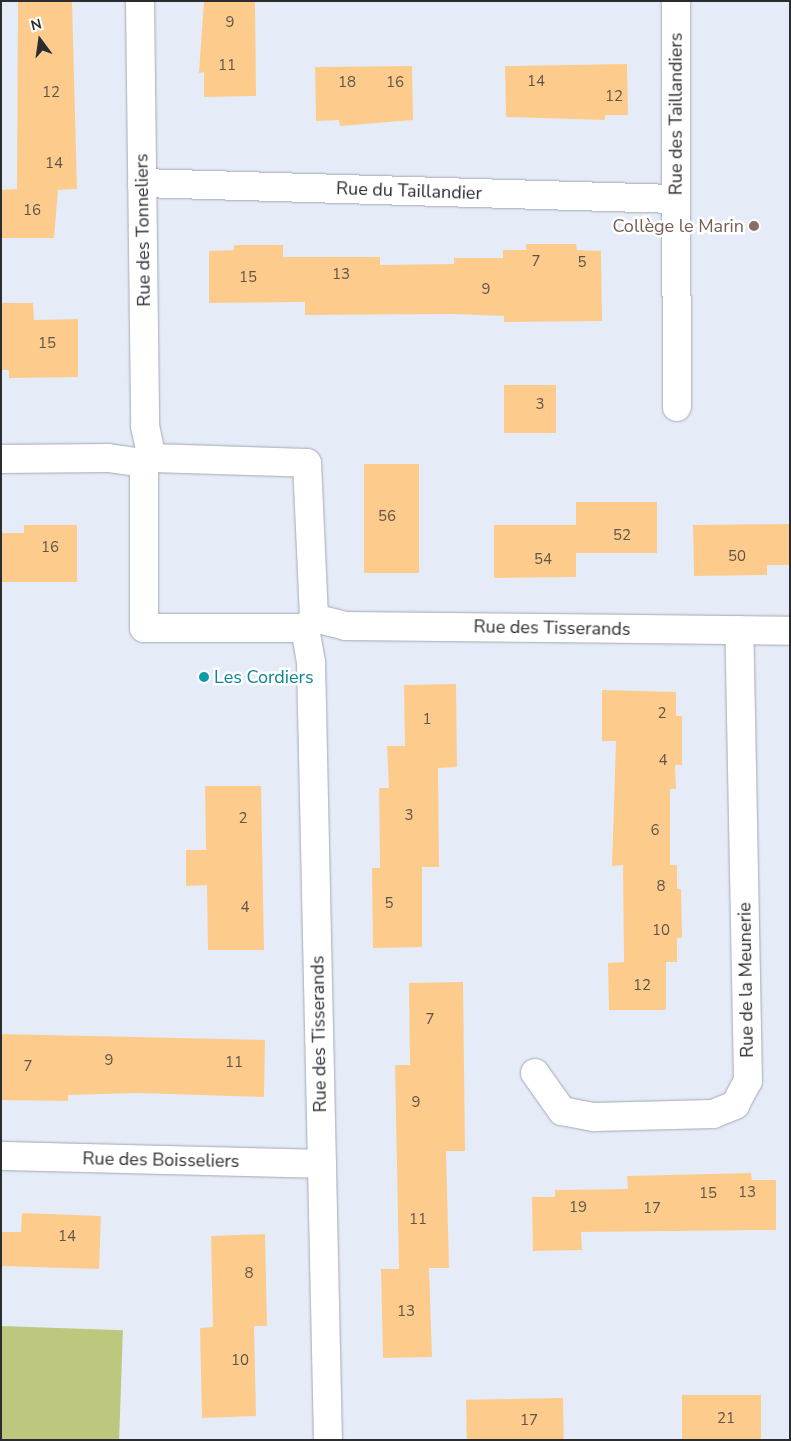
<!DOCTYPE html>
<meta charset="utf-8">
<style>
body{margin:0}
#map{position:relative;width:791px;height:1441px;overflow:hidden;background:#e6ecf7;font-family:"Nunito Sans",sans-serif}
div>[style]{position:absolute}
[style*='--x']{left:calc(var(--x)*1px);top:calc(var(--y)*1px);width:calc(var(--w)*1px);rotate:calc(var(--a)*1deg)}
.green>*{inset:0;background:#bdc87e;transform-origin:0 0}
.building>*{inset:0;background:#fdcc8c;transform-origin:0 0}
.roads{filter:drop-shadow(0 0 1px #a3a8b3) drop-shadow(0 0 1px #a3a8b3)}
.minor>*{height:28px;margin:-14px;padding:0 14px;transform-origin:14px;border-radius:14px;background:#fff}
.dots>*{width:14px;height:14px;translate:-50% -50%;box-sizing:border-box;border:2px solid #fff;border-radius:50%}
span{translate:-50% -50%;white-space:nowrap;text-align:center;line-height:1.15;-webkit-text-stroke:5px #fff;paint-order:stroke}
.number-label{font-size:15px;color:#5f5447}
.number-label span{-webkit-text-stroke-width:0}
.street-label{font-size:18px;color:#2a2c30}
.education-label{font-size:18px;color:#785e54}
.right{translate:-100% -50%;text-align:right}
.culture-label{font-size:18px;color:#0d838f}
.left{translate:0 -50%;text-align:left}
.frame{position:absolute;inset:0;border:2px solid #2a2c30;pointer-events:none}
.north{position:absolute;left:15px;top:15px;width:50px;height:50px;-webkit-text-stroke:4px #fff;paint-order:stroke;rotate:346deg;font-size:14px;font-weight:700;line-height:20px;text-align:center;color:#2a2c30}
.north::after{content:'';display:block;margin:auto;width:18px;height:22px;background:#2a2c30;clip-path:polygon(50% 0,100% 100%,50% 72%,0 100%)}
</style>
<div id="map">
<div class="green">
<div style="left:1px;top:1326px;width:122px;height:114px;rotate:2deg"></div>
</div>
<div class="building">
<div style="clip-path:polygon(18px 1px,72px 1px,77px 189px,58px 190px,54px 238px,1px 238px,1px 190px,17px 189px)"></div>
<div style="clip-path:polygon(204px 1px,255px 1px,256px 96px,204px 97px,204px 72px,199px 73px)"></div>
<div style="clip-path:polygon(627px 64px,628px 115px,605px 115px,605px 120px,506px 117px,505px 66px)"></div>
<div style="clip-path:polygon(412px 66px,413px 120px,340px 126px,339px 120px,316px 121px,315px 67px)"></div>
<div style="clip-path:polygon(526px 244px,576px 244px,577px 250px,601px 251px,602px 321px,504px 322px,504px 316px,454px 314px,305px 315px,305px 302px,209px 303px,209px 251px,234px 250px,234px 245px,283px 245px,283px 257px,380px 257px,380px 265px,454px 264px,454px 258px,503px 258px,503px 250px,526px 250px)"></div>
<div style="clip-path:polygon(1px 303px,33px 303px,34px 320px,78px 319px,78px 377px,9px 378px,9px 370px,1px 370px)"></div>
<div style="left:556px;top:385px;width:48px;height:52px;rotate:90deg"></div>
<div style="left:364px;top:464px;width:55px;height:109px"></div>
<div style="clip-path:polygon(576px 502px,657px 502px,657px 553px,576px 553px,576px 545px,576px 577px,494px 578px,494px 525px,576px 525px)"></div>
<div style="clip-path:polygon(790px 524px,790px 565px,767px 565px,767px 575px,694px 576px,693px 525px)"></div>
<div style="clip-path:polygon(24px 525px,77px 525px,77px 582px,1px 582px,1px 533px,24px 533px)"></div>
<div style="clip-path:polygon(456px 684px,457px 767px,438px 768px,439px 867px,422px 867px,422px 947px,373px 948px,372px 868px,380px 868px,379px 788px,389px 788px,387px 746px,405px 746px,404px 685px)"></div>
<div style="clip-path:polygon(602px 690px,676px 692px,676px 716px,682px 716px,682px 765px,675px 765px,676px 789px,670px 789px,670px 865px,677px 865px,677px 889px,681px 889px,682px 938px,677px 938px,677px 962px,666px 962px,666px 1010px,609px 1010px,608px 963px,624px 962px,623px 865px,612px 866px,616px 741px,602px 741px)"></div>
<div style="clip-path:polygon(205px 786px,261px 786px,264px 950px,208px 950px,207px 885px,186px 886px,186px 850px,206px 850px)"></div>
<div style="clip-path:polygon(463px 982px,465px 1151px,446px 1151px,449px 1268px,429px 1268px,432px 1357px,383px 1358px,381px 1269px,399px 1269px,395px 1065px,410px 1065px,409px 983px)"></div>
<div style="clip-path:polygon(1px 1034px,265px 1040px,264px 1097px,137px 1093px,68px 1095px,68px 1101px,1px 1100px)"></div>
<div style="clip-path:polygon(751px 1173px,752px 1180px,776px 1180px,776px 1230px,581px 1232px,582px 1250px,533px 1251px,532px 1197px,555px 1197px,555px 1190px,628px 1189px,627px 1176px)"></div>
<div style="clip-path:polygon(22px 1213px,101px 1216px,99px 1269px,1px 1266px,1px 1232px,21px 1232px)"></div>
<div style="clip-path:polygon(265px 1234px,267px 1326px,254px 1326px,256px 1416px,202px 1418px,200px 1328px,213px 1327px,211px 1236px)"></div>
<div style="left:761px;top:1395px;width:45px;height:79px;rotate:90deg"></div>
<div style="left:563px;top:1398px;width:42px;height:97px;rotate:89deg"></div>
</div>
<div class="roads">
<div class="minor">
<div style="--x:140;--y:1;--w:425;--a:89.3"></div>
<div style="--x:145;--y:426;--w:33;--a:78"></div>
<div style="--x:676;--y:1;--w:406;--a:89.9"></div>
<div style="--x:142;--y:183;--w:533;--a:1.72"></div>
<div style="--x:152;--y:458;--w:155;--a:1.8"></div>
<div style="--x:307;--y:463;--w:155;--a:87.4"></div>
<div style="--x:314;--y:618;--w:13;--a:132"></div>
<div style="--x:305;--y:628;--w:161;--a:180"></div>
<div style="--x:144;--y:628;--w:165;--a:-90"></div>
<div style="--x:144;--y:463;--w:9;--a:-32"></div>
<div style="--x:1;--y:459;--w:107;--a:-0.5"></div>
<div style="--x:108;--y:458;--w:36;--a:8"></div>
<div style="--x:314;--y:618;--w:32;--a:14"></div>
<div style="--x:345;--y:626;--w:445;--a:0.6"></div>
<div style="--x:305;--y:628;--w:35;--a:80"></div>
<div style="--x:311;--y:662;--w:778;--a:88.75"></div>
<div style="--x:535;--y:1073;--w:47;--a:54.6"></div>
<div style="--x:562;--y:1111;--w:33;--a:11"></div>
<div style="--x:594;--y:1117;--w:119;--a:-1.4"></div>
<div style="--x:713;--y:1114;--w:24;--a:-22"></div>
<div style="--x:735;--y:1105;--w:27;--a:-62"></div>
<div style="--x:748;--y:1081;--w:451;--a:-91.1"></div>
<div style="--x:1;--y:1156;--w:321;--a:1.4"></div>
</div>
</div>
<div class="dots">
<div style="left:754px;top:226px;background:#8d6e63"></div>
<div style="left:204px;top:677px;background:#0f9aa8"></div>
</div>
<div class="number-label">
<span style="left:230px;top:23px">9</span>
<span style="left:227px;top:66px">11</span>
<span style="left:536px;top:82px">14</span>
<span style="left:347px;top:83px">18</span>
<span style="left:395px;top:83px">16</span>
<span style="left:51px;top:93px">12</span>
<span style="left:614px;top:97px">12</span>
<span style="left:54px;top:164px">14</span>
<span style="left:32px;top:211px">16</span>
<span style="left:536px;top:262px">7</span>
<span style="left:582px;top:263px">5</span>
<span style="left:341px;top:275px">13</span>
<span style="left:248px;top:278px">15</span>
<span style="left:486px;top:290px">9</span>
<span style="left:47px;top:344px">15</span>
<span style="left:540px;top:405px">3</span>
<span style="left:387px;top:517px">56</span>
<span style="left:622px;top:536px">52</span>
<span style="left:50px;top:548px">16</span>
<span style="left:737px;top:557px">50</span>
<span style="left:543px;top:560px">54</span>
<span style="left:662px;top:714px">2</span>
<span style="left:427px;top:720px">1</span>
<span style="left:663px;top:761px">4</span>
<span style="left:409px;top:816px">3</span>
<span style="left:243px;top:819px">2</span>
<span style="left:655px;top:831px">6</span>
<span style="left:661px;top:887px">8</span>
<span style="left:389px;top:904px">5</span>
<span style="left:245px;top:908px">4</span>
<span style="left:661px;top:931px">10</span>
<span style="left:642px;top:986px">12</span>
<span style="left:430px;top:1020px">7</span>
<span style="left:109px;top:1061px">9</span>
<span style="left:234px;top:1063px">11</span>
<span style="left:28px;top:1067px">7</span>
<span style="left:416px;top:1103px">9</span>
<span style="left:747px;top:1193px">13</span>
<span style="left:708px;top:1194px">15</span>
<span style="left:578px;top:1208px">19</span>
<span style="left:652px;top:1209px">17</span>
<span style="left:418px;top:1220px">11</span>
<span style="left:67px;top:1237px">14</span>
<span style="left:249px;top:1274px">8</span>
<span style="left:406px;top:1312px">13</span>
<span style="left:240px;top:1361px">10</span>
<span style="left:726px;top:1419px">21</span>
<span style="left:529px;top:1421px">17</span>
</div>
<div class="street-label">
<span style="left:676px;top:114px;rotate:-90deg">Rue des Taillandiers</span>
<span style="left:409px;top:191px;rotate:2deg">Rue du Taillandier</span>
<span style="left:143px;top:230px;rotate:-91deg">Rue des Tonneliers</span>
<span style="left:552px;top:628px;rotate:1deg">Rue des Tisserands</span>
<span style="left:746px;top:980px;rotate:-91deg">Rue de la Meunerie</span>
<span style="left:319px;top:1034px;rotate:-91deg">Rue des Tisserands</span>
<span style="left:161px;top:1160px;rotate:1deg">Rue des Boisseliers</span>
</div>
<div class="education-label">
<span class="right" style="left:744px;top:226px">Collège le Marin</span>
</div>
<div class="culture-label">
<span class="left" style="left:214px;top:677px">Les Cordiers</span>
</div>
<div class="frame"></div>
<div class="north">N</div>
</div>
